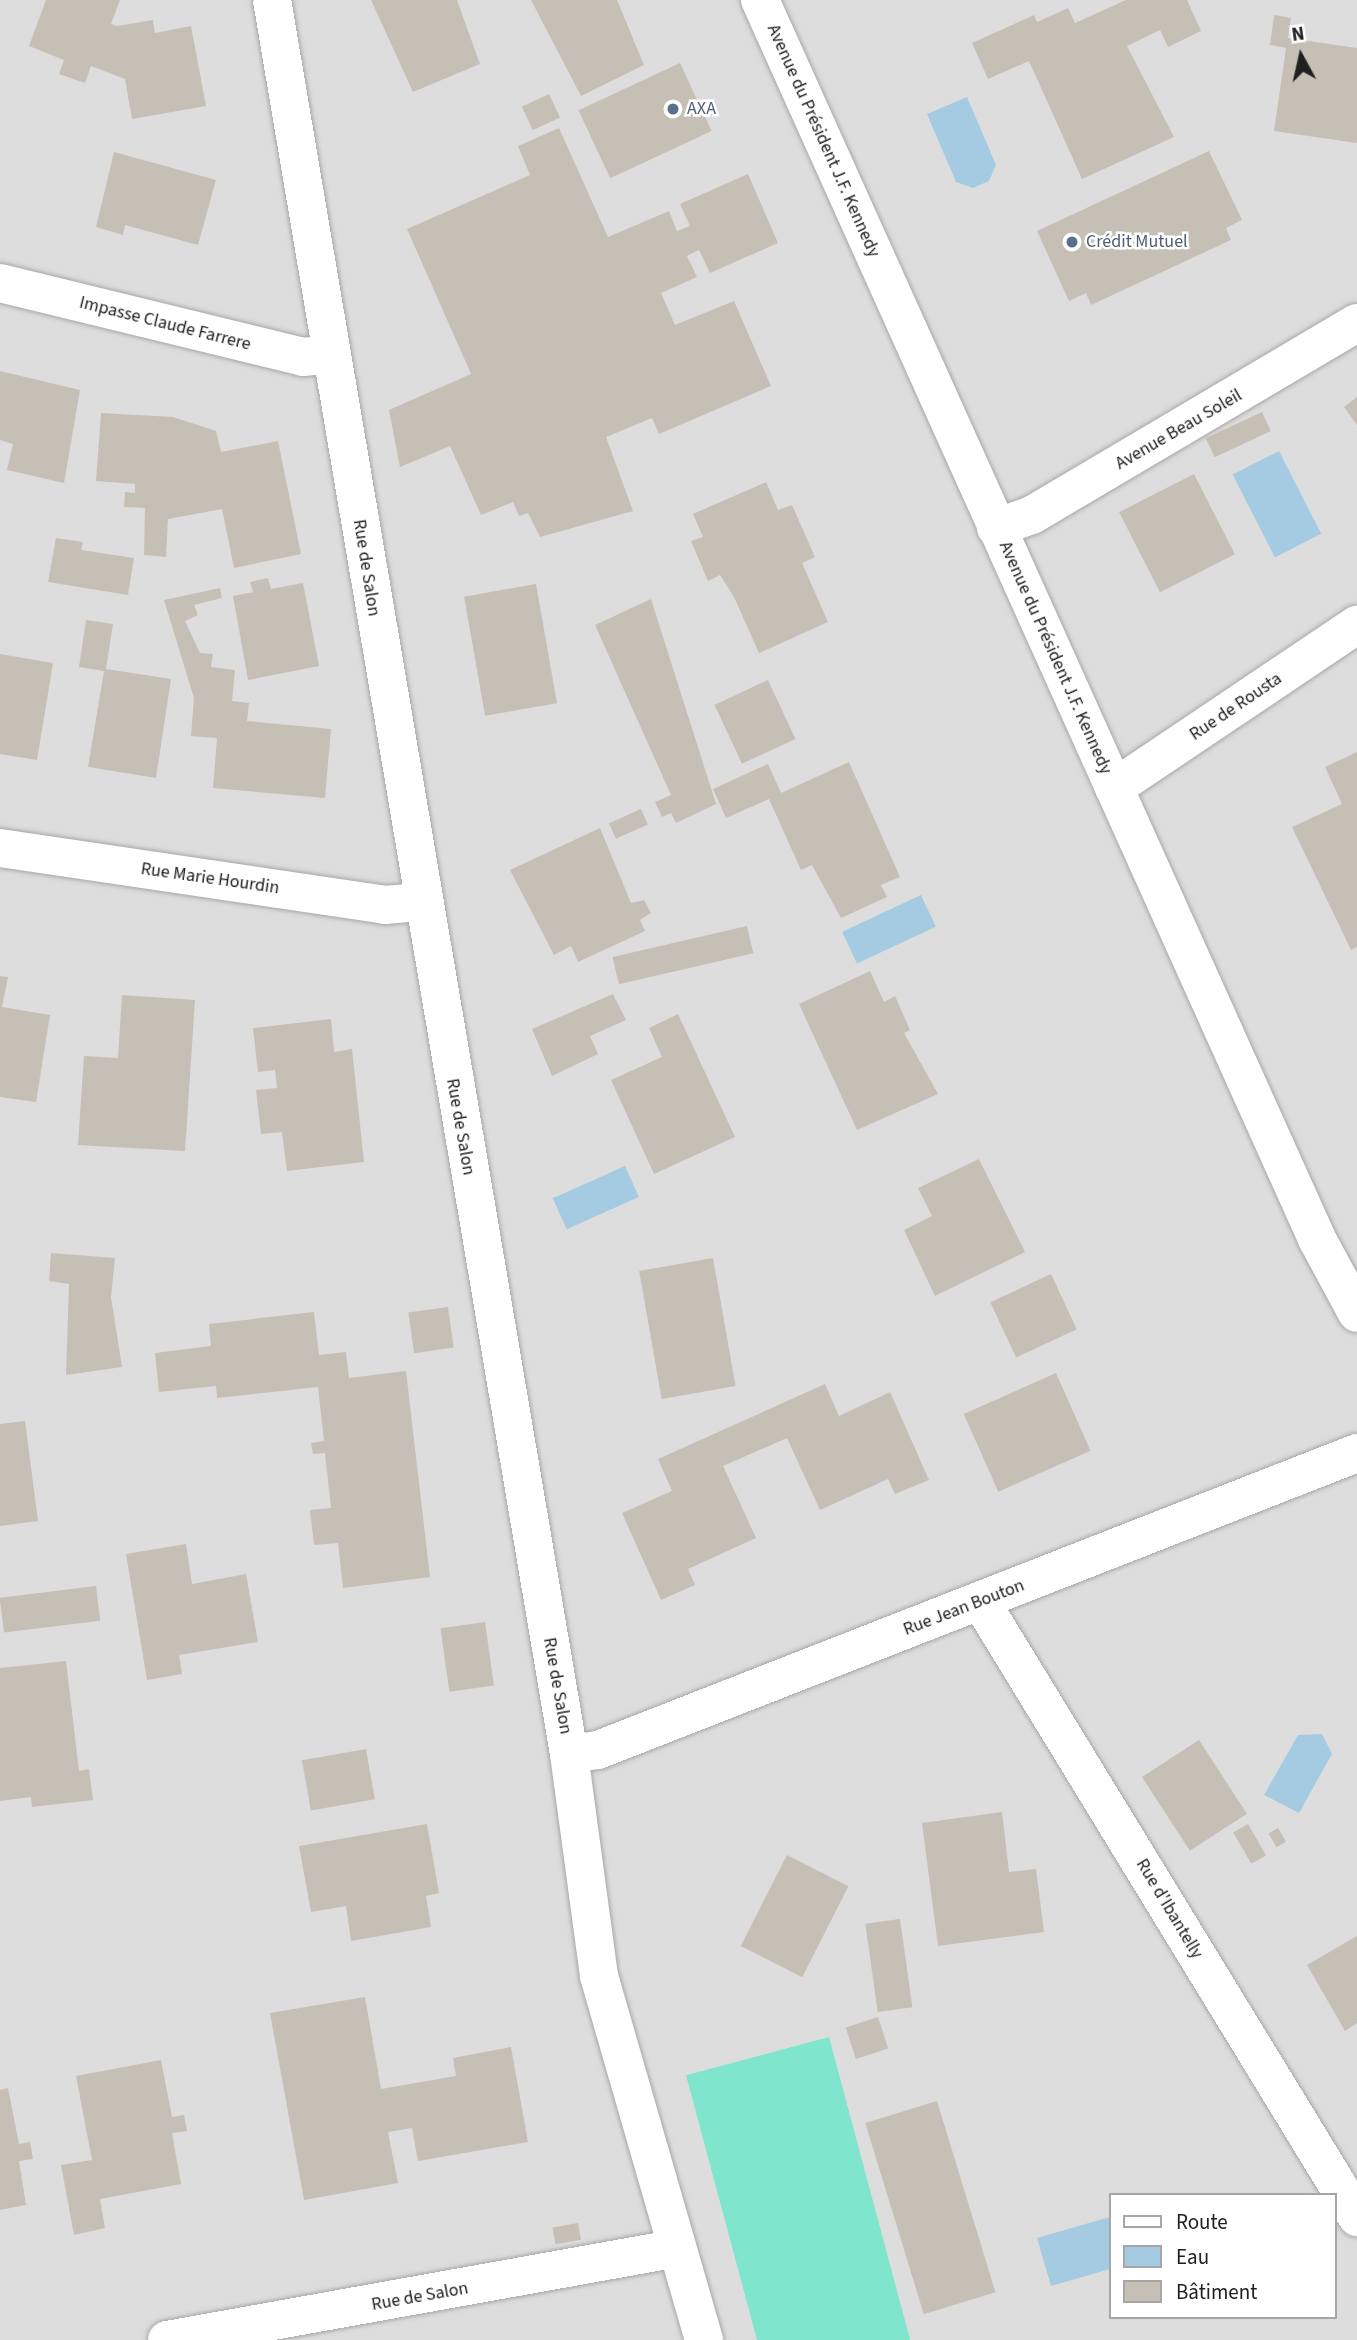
<!DOCTYPE html>
<meta charset="utf-8">
<style>
body{margin:0}
#map{position:relative;width:1357px;height:2340px;overflow:hidden;background:#f1efe6;font-family:"Source Sans 3",sans-serif}
div>[style]{position:absolute}
[style*='--x']{left:calc(var(--x)*1px);top:calc(var(--y)*1px);width:calc(var(--w)*1px);rotate:calc(var(--a)*1deg)}
.residential>*{inset:0;background:#dedddd}
.pitch>*{inset:0;background:#7fe5cc;transform-origin:0 0}
.water>*{inset:0;background:#a4cbe2;transform-origin:0 0}
.building>*{inset:0;background:#c6bfb5;transform-origin:0 0}
.roads{filter:drop-shadow(0 0 2px #a7a7a7) drop-shadow(0 0 2px #a7a7a7)}
.minor>*{height:38px;margin:-19px;padding:0 19px;transform-origin:19px;border-radius:19px;background:#fff}
.tertiary>*{height:38px;margin:-19px;padding:0 19px;transform-origin:19px;border-radius:19px;background:#fff}
.dots>*{width:19px;height:19px;translate:-50% -50%;box-sizing:border-box;border:4px solid #fff;border-radius:50%}
span{translate:-50% -50%;white-space:nowrap;text-align:center;line-height:1.15;-webkit-text-stroke:5px #fff;paint-order:stroke}
.service-label{font-size:18px;color:#4e5e75}
.left{translate:0 -50%;text-align:left}
.street-label{font-size:18px;color:#202020}
.legend{position:absolute;left:1109px;top:2193px;width:228px;height:126px;box-sizing:border-box;background:#fff;border:2px solid #a6a6a6;margin:0;padding:9px 12px;list-style:none;font-size:21px;color:#202020}
.legend li{display:flex;align-items:center;gap:14px;height:35px}
.legend b{width:35px;border:2px solid #a6a6a6}
.north{position:absolute;left:1266px;top:21px;width:70px;height:70px;-webkit-text-stroke:5px #fff;paint-order:stroke;rotate:352deg;font-size:19px;font-weight:700;line-height:28px;text-align:center;color:#202020}
.north::after{content:'';display:block;margin:auto;width:24px;height:32px;background:#202020;clip-path:polygon(50% 0,100% 100%,50% 72%,0 100%)}
</style>
<div id="map">
<div class="residential">
<div style="clip-path:polygon(evenodd,0 0,1357px 0,1357px 2340px,0 2340px,0 0,1110px 2195px,1334px 2195px,1334px 2317px,1110px 2317px,1110px 2195px)"></div>
</div>
<div class="pitch">
<div style="left:829px;top:2037px;width:314px;height:148px;rotate:75deg"></div>
</div>
<div class="water">
<div style="clip-path:polygon(967px 97px,996px 165px,989px 181px,973px 188px,956px 182px,927px 114px)"></div>
<div style="left:1279px;top:451px;width:93px;height:52px;rotate:63deg"></div>
<div style="left:921px;top:895px;width:35px;height:87px;rotate:65deg"></div>
<div style="left:625px;top:1166px;width:34px;height:79px;rotate:66deg"></div>
<div style="clip-path:polygon(1322px 1734px,1332px 1754px,1299px 1813px,1264px 1795px,1298px 1735px)"></div>
<div style="clip-path:polygon(1110px 2217px,1110px 2269px,1051px 2286px,1037px 2238px)"></div>
</div>
<div class="building">
<div style="clip-path:polygon(46px 0,120px 0,111px 24px,117px 26px,153px 20px,155px 33px,191px 26px,206px 106px,132px 119px,125px 79px,91px 66px,85px 83px,59px 74px,64px 60px,29px 46px)"></div>
<div style="clip-path:polygon(371px 0,457px 0,480px 64px,413px 92px)"></div>
<div style="clip-path:polygon(531px 0,617px 0,644px 65px,581px 96px)"></div>
<div style="clip-path:polygon(1126px 0,1187px 0,1201px 31px,1168px 47px,1160px 30px,1127px 46px,1174px 137px,1082px 179px,1029px 61px,988px 79px,972px 43px,1034px 15px,1037px 22px,1068px 8px,1075px 23px)"></div>
<div style="clip-path:polygon(1274px 15px,1291px 18px,1288px 38px,1357px 48px,1357px 143px,1274px 131px,1286px 48px,1270px 45px)"></div>
<div style="left:680px;top:63px;width:75px;height:112px;rotate:65deg"></div>
<div style="left:549px;top:94px;width:26px;height:30px;rotate:65deg"></div>
<div style="clip-path:polygon(559px 128px,608px 237px,669px 211px,677px 231px,690px 226px,680px 204px,748px 174px,778px 243px,710px 273px,699px 250px,687px 256px,697px 277px,661px 293px,675px 325px,734px 301px,771px 386px,659px 434px,652px 418px,606px 437px,633px 511px,540px 537px,528px 513px,519px 516px,513px 502px,481px 515px,450px 446px,400px 467px,389px 410px,471px 374px,407px 229px,530px 175px,518px 146px)"></div>
<div style="clip-path:polygon(1209px 151px,1242px 220px,1226px 228px,1231px 240px,1091px 305px,1086px 293px,1069px 301px,1037px 231px)"></div>
<div style="clip-path:polygon(114px 152px,216px 180px,198px 245px,125px 225px,123px 235px,96px 227px)"></div>
<div style="clip-path:polygon(0 371px,80px 390px,64px 483px,7px 470px,13px 444px,0 440px)"></div>
<div style="clip-path:polygon(1357px 397px,1357px 425px,1344px 407px)"></div>
<div style="left:1262px;top:412px;width:21px;height:62px;rotate:65deg"></div>
<div style="clip-path:polygon(101px 413px,173px 417px,216px 431px,221px 452px,278px 441px,301px 554px,234px 568px,222px 509px,168px 519px,166px 557px,144px 555px,145px 508px,124px 507px,125px 492px,135px 493px,135px 484px,96px 481px)"></div>
<div style="left:1194px;top:474px;width:90px;height:84px;rotate:63deg"></div>
<div style="clip-path:polygon(766px 482px,778px 510px,792px 505px,815px 557px,802px 563px,828px 622px,759px 653px,734px 597px,720px 575px,708px 581px,691px 541px,703px 537px,693px 514px)"></div>
<div style="clip-path:polygon(56px 538px,83px 542px,81px 550px,134px 558px,128px 595px,48px 582px)"></div>
<div style="clip-path:polygon(268px 578px,271px 589px,303px 583px,319px 666px,248px 680px,233px 596px,253px 592px,250px 582px)"></div>
<div style="left:536px;top:584px;width:121px;height:73px;rotate:80deg"></div>
<div style="clip-path:polygon(220px 588px,222px 598px,194px 605px,198px 615px,185px 621px,200px 653px,213px 654px,211px 667px,235px 670px,232px 701px,249px 703px,247px 721px,331px 729px,325px 798px,213px 788px,217px 738px,191px 736px,194px 698px,164px 600px)"></div>
<div style="clip-path:polygon(651px 599px,716px 804px,676px 823px,671px 813px,662px 817px,655px 802px,671px 795px,595px 625px)"></div>
<div style="clip-path:polygon(86px 620px,113px 624px,106px 669px,171px 679px,156px 778px,88px 767px,104px 671px,79px 667px)"></div>
<div style="clip-path:polygon(0 654px,53px 663px,37px 760px,0 754px)"></div>
<div style="left:768px;top:680px;width:65px;height:59px;rotate:65deg"></div>
<div style="clip-path:polygon(1357px 752px,1357px 947px,1351px 950px,1292px 827px,1342px 804px,1325px 767px)"></div>
<div style="clip-path:polygon(849px 762px,900px 877px,881px 885px,887px 897px,841px 918px,812px 865px,801px 870px,769px 799px,726px 818px,713px 789px,768px 764px,781px 793px)"></div>
<div style="left:641px;top:809px;width:17px;height:35px;rotate:66deg"></div>
<div style="clip-path:polygon(600px 828px,631px 903px,644px 900px,651px 913px,640px 920px,645px 931px,578px 962px,571px 946px,554px 955px,510px 870px)"></div>
<div style="left:747px;top:926px;width:28px;height:138px;rotate:77deg"></div>
<div style="clip-path:polygon(870px 971px,884px 1002px,895px 996px,910px 1030px,904px 1033px,938px 1094px,857px 1130px,799px 1004px)"></div>
<div style="clip-path:polygon(0 976px,8px 977px,2px 1007px,50px 1015px,36px 1102px,0 1097px)"></div>
<div style="clip-path:polygon(613px 994px,626px 1020px,590px 1036px,598px 1054px,552px 1076px,532px 1029px)"></div>
<div style="clip-path:polygon(122px 995px,195px 1000px,185px 1151px,78px 1145px,84px 1056px,118px 1058px)"></div>
<div style="clip-path:polygon(678px 1014px,735px 1137px,654px 1174px,611px 1080px,662px 1057px,649px 1028px)"></div>
<div style="clip-path:polygon(331px 1019px,334px 1052px,352px 1049px,364px 1162px,287px 1171px,282px 1132px,261px 1134px,256px 1090px,277px 1088px,275px 1070px,258px 1072px,253px 1028px)"></div>
<div style="clip-path:polygon(979px 1159px,1025px 1252px,935px 1296px,904px 1230px,932px 1216px,918px 1188px)"></div>
<div style="clip-path:polygon(51px 1253px,115px 1258px,111px 1297px,122px 1367px,66px 1375px,69px 1284px,49px 1281px)"></div>
<div style="left:713px;top:1258px;width:130px;height:75px;rotate:80deg"></div>
<div style="left:1051px;top:1274px;width:61px;height:67px;rotate:65deg"></div>
<div style="left:448px;top:1307px;width:41px;height:40px;rotate:82deg"></div>
<div style="clip-path:polygon(314px 1312px,319px 1355px,346px 1352px,349px 1378px,406px 1371px,430px 1577px,343px 1588px,338px 1543px,314px 1545px,310px 1510px,331px 1508px,325px 1453px,313px 1454px,311px 1443px,324px 1441px,318px 1387px,217px 1398px,216px 1386px,159px 1392px,155px 1353px,211px 1346px,209px 1324px)"></div>
<div style="left:1056px;top:1373px;width:85px;height:101px;rotate:66deg"></div>
<div style="clip-path:polygon(825px 1384px,839px 1416px,890px 1392px,929px 1480px,895px 1494px,888px 1479px,820px 1510px,787px 1438px,723px 1466px,756px 1538px,688px 1569px,695px 1585px,661px 1600px,622px 1513px,672px 1491px,658px 1459px)"></div>
<div style="clip-path:polygon(25px 1421px,38px 1521px,0 1526px,0 1424px)"></div>
<div style="clip-path:polygon(186px 1544px,192px 1584px,246px 1574px,258px 1642px,179px 1655px,182px 1674px,147px 1680px,126px 1554px)"></div>
<div style="left:96px;top:1586px;width:35px;height:97px;rotate:83deg"></div>
<div style="left:485px;top:1622px;width:64px;height:45px;rotate:82deg"></div>
<div style="clip-path:polygon(66px 1661px,79px 1771px,89px 1769px,93px 1800px,32px 1807px,31px 1797px,0 1801px,0 1668px)"></div>
<div style="left:1199px;top:1740px;width:88px;height:68px;rotate:57deg"></div>
<div style="left:366px;top:1749px;width:51px;height:65px;rotate:80deg"></div>
<div style="clip-path:polygon(1002px 1812px,1009px 1872px,1036px 1869px,1044px 1932px,938px 1946px,922px 1823px)"></div>
<div style="clip-path:polygon(427px 1824px,439px 1893px,426px 1896px,431px 1927px,351px 1941px,346px 1906px,311px 1912px,299px 1846px)"></div>
<div style="left:1248px;top:1824px;width:36px;height:17px;rotate:60deg"></div>
<div style="left:1278px;top:1828px;width:16px;height:11px;rotate:60deg"></div>
<div style="left:787px;top:1855px;width:69px;height:102px;rotate:27deg"></div>
<div style="left:900px;top:1919px;width:89px;height:35px;rotate:82deg"></div>
<div style="clip-path:polygon(1357px 1936px,1357px 2023px,1345px 2031px,1307px 1965px)"></div>
<div style="clip-path:polygon(365px 1997px,381px 2089px,456px 2076px,453px 2058px,511px 2047px,528px 2142px,418px 2161px,412px 2128px,388px 2132px,398px 2183px,304px 2200px,270px 2013px)"></div>
<div style="left:878px;top:2017px;width:33px;height:34px;rotate:72deg"></div>
<div style="clip-path:polygon(161px 2060px,172px 2117px,184px 2115px,187px 2131px,172px 2133px,181px 2184px,100px 2199px,105px 2228px,74px 2235px,61px 2165px,92px 2160px,76px 2076px)"></div>
<div style="clip-path:polygon(8px 2088px,19px 2144px,30px 2142px,33px 2159px,19px 2161px,26px 2205px,0 2210px,0 2090px)"></div>
<div style="left:937px;top:2101px;width:200px;height:75px;rotate:73deg"></div>
<div style="left:578px;top:2223px;width:17px;height:26px;rotate:80deg"></div>
</div>
<div class="roads">
<div class="minor">
<div style="--x:272;--y:0;--w:1779;--a:80.39"></div>
<div style="--x:569;--y:1754;--w:224;--a:82.3"></div>
<div style="--x:599;--y:1976;--w:379;--a:73.9"></div>
<div style="--x:0;--y:283;--w:312;--a:13.7"></div>
<div style="--x:303;--y:357;--w:28;--a:-6"></div>
<div style="--x:996;--y:528;--w:38;--a:-20"></div>
<div style="--x:1032;--y:515;--w:377;--a:-30.6"></div>
<div style="--x:1114;--y:788;--w:293;--a:-33.9"></div>
<div style="--x:0;--y:848;--w:389;--a:8.4"></div>
<div style="--x:385;--y:905;--w:36;--a:-5"></div>
<div style="--x:981;--y:1602;--w:721;--a:58.56"></div>
<div style="--x:569;--y:1754;--w:29;--a:-8"></div>
<div style="--x:598;--y:1750;--w:815;--a:-21.37"></div>
<div style="--x:167;--y:2340;--w:514;--a:-10.2"></div>
</div>
<div class="tertiary">
<div style="--x:760;--y:0;--w:1358;--a:65.79"></div>
<div style="--x:1317;--y:1239;--w:84;--a:61.6"></div>
</div>
</div>
<div class="dots">
<div style="left:673px;top:109px;background:#5c6f8a"></div>
<div style="left:1072px;top:242px;background:#5c6f8a"></div>
</div>
<div class="service-label">
<span class="left" style="left:687px;top:109px">AXA</span>
<span class="left" style="left:1086px;top:242px">Crédit Mutuel</span>
</div>
<div class="street-label">
<span style="left:823px;top:141px;rotate:66deg">Avenue du Président J.F. Kennedy</span>
<span style="left:165px;top:324px;rotate:14deg">Impasse Claude Farrere</span>
<span style="left:1179px;top:430px;rotate:-30deg">Avenue Beau Soleil</span>
<span style="left:366px;top:568px;rotate:81deg">Rue de Salon</span>
<span style="left:1055px;top:658px;rotate:66deg">Avenue du Président J.F. Kennedy</span>
<span style="left:1236px;top:707px;rotate:-34deg">Rue de Rousta</span>
<span style="left:210px;top:879px;rotate:8deg">Rue Marie Hourdin</span>
<span style="left:460px;top:1127px;rotate:80deg">Rue de Salon</span>
<span style="left:964px;top:1608px;rotate:-21deg">Rue Jean Bouton</span>
<span style="left:557px;top:1686px;rotate:80deg">Rue de Salon</span>
<span style="left:1169px;top:1909px;rotate:59deg">Rue d'Ibantelly</span>
<span style="left:420px;top:2297px;rotate:-10deg">Rue de Salon</span>
</div>
<ul class="legend">
<li><b style="height:9px;background:#fff"></b>Route</li>
<li><b style="height:19px;background:#a4cbe2"></b>Eau</li>
<li><b style="height:19px;background:#c6bfb5"></b>Bâtiment</li>
</ul>
<div class="north">N</div>
</div>
